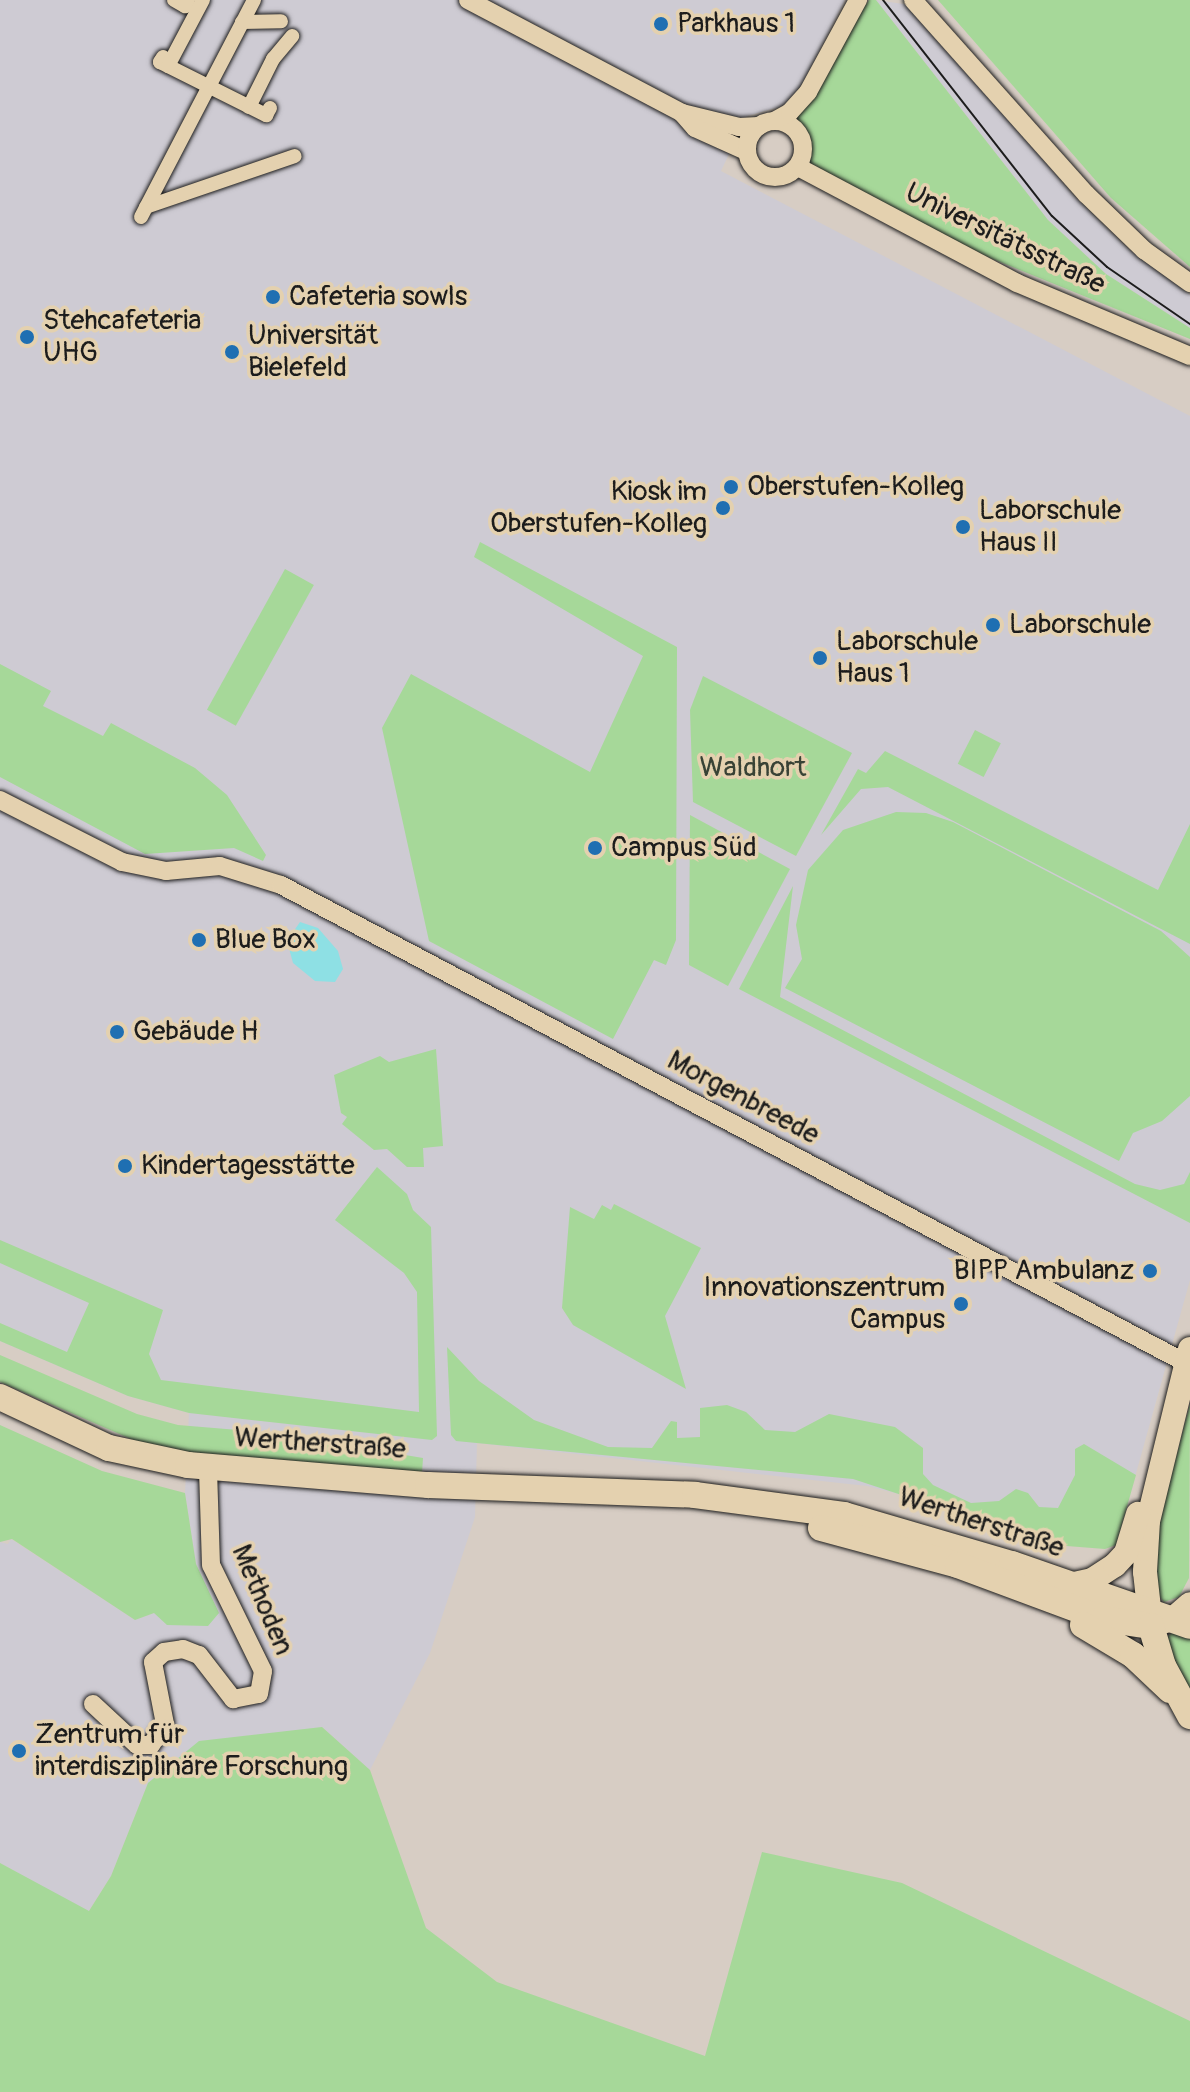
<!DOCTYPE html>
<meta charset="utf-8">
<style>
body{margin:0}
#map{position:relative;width:1190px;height:2092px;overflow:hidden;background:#d7cdc4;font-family:Pangolin,sans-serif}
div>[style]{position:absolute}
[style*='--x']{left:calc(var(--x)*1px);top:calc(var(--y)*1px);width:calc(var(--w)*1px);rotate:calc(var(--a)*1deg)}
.built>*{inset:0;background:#cecbd3}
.green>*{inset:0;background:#a6d899;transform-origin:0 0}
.water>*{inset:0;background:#8ee0e4}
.roads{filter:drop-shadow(0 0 2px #1c1c1c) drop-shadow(0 0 2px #1c1c1c)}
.pedestrian>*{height:14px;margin:-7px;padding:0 7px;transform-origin:7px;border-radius:7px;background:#e4d1af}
.minor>*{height:18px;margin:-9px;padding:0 9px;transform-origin:9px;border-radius:9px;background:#e4d1af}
.minor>.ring{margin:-9px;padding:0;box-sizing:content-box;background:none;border:18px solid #e4d1af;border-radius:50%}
.tertiary>*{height:24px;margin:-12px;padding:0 12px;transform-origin:12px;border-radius:12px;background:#e4d1af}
.secondary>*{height:26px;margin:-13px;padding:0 13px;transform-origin:13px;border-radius:13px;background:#e4d1af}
.tram>*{height:2px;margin:-1px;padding:0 1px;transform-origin:1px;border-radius:1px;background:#1c1c1c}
.dots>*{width:22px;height:22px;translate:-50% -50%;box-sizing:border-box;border:4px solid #e4d1af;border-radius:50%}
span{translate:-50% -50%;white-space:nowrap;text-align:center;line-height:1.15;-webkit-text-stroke:7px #e4d1af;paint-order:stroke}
.poi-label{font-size:28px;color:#1c1c1c}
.left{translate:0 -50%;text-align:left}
.right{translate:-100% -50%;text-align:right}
.street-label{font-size:28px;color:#1c1c1c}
.park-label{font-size:28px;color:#384235}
</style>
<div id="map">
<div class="built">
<div style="clip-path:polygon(0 0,845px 0,796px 96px,783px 106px,747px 116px,721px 171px,1190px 416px,1190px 1280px,1116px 1545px,1054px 1545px,986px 1516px,867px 1486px,477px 1443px,475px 1517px,430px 1653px,370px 1770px,322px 1727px,148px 1783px,111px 1876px,88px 1912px,0 1863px,0 1542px,8px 1544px,11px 1539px,135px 1620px,154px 1613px,219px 1613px,196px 1564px,185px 1493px,189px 1413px,128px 1396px,0 1341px)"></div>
<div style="clip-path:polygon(876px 0,910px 5px,1074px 196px,1127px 248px,1190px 295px,1190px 328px,1106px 274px,1048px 220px)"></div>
</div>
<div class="green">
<div style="clip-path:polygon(869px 0,876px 0,1048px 220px,1106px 274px,1190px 328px,1190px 339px,990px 258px,808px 168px,811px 139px,794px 116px)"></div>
<div style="clip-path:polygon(938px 0,1190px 0,1190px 267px,1111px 198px)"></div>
<div style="clip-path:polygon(480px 542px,677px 647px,676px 940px,666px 965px,654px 960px,613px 1039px,429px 941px,382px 728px,411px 674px,590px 772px,643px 656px,474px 557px)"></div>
<div style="left:285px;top:569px;width:33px;height:161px;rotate:29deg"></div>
<div style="clip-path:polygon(0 664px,51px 691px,43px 706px,103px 736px,111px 723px,195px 768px,227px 795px,266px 855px,263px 861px,234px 848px,145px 854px,0 777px)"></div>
<div style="clip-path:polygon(703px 676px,852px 753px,796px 856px,693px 802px,690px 710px)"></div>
<div style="left:975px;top:730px;width:29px;height:38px;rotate:27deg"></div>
<div style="clip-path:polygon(885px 751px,1158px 890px,1190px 824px,1190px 944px,888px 787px,861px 789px,821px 835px,858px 769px,866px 773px)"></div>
<div style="clip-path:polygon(896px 812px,926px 813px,953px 822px,1161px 931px,1190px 957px,1190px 1096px,1162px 1121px,1133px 1133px,1119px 1161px,785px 988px,802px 959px,796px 925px,808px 870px,843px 830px)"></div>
<div style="clip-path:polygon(690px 815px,790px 869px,728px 986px,689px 965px)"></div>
<div style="clip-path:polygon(793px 886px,780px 997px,1135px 1184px,1160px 1190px,1184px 1184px,1190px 1172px,1190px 1223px,739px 989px)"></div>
<div style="clip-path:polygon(436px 1049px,443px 1146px,423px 1148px,424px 1167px,407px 1167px,387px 1149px,374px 1150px,342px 1124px,347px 1117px,341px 1113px,334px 1075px,380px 1056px,389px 1062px)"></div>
<div style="clip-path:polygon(377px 1167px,407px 1194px,413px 1210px,431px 1227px,437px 1436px,432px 1440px,189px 1413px,128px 1396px,0 1341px,0 1323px,67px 1352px,89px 1303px,0 1263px,0 1240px,163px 1310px,149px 1354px,161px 1380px,419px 1412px,417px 1292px,404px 1273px,335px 1220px)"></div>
<div style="clip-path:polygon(614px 1204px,701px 1248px,665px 1316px,686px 1389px,573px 1325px,562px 1308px,570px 1207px,594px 1219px,602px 1205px,611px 1210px)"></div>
<div style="clip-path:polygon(447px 1347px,479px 1381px,534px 1420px,608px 1447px,652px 1448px,671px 1421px,677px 1422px,677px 1438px,700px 1437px,700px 1408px,727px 1405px,746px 1412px,765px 1430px,795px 1432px,829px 1414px,895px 1427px,923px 1448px,923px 1474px,933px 1485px,971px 1503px,999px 1501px,1016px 1489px,1028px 1493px,1039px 1507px,1058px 1508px,1075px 1475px,1075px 1449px,1084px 1444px,1136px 1475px,1116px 1545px,1105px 1549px,1054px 1545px,986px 1516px,941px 1508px,853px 1479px,456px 1441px,451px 1435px)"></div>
<div style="clip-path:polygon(0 1355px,137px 1414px,178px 1425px,273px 1433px,423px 1458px,422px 1473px,187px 1453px,140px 1443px,0 1382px)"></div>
<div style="clip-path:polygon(1190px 1404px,1189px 1578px,1179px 1597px,1164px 1602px,1155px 1591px,1158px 1526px)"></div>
<div style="clip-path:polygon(0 1425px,102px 1471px,185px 1493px,196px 1564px,219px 1613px,208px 1626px,167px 1625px,154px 1613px,135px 1620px,12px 1539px,0 1542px)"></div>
<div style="clip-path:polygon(1173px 1632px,1190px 1635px,1190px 1697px,1173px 1666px,1167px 1637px)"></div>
<div style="clip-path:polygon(322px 1727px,370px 1770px,426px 1928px,497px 1982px,705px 2056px,762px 1852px,902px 1883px,1190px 2021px,1190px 2092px,0 2092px,0 1863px,89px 1911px,111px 1876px,148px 1783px,199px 1741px)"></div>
</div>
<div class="water">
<div style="clip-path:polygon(300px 922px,318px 928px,338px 951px,343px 969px,335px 982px,315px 981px,293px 963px,287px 941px)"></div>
</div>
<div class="roads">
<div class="pedestrian">
<div style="--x:174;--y:0;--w:13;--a:29"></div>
<div style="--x:185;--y:6;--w:7;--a:-63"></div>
<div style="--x:242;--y:22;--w:39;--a:-1"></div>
<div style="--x:163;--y:57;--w:6;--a:121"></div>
<div style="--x:160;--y:62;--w:119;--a:26.6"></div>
<div style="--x:266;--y:115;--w:8;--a:-60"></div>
<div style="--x:168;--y:66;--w:75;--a:-62.1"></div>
<div style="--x:249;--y:107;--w:54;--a:-63.4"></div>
<div style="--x:273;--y:59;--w:30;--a:-50"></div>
<div style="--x:146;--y:207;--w:157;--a:-18.9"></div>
<div style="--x:141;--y:217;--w:245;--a:-62.5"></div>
</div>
<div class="minor">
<div style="--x:468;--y:0;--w:242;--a:27.8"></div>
<div style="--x:682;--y:113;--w:59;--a:13.8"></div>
<div style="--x:739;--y:127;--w:20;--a:-3"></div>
<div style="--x:913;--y:0;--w:260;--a:48.3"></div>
<div style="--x:1086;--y:194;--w:81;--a:44"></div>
<div style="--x:1144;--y:250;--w:57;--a:35.7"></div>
<div style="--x:682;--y:113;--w:20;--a:49"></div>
<div style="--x:695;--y:128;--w:56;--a:24.3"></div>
<div class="ring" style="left:747px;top:121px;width:38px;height:38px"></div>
<div style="--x:774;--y:121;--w:18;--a:-29"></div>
<div style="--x:790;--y:112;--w:27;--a:-48"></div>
<div style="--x:808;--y:92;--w:105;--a:-61.5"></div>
<div style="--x:798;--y:167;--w:248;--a:27.9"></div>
<div style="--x:1017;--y:283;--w:188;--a:22.9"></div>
<div style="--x:0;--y:800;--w:137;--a:26.9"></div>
<div style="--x:122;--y:862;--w:45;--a:11.6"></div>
<div style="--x:166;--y:871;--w:54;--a:-5.3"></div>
<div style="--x:220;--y:866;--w:64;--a:17.3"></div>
<div style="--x:281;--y:885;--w:1023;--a:27.84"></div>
<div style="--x:93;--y:1704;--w:60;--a:43"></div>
<div style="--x:137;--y:1745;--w:14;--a:0"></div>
<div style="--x:151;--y:1745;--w:25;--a:-56"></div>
<div style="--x:165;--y:1724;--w:63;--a:-101"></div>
<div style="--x:153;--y:1662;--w:15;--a:-42"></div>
<div style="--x:164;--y:1652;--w:19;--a:-9"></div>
<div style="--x:183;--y:1649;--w:17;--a:21"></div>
<div style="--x:199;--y:1655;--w:56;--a:52.3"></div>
<div style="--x:233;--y:1699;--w:26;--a:-11"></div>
<div style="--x:259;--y:1694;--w:23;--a:-80"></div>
<div style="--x:263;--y:1671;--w:118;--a:-116.1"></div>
<div style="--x:211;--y:1565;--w:97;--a:-91.8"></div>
</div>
<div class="tertiary">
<div style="--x:1190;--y:1349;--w:177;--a:103.7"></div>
<div style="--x:1148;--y:1521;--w:51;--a:93.4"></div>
<div style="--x:1145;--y:1572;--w:54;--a:83.7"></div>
<div style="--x:1151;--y:1626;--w:24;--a:-19"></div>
<div style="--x:1174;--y:1618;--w:21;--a:-41"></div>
<div style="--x:1070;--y:1585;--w:23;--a:-13"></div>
<div style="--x:1092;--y:1580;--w:27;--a:-33"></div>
<div style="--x:1115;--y:1565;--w:16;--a:-47"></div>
<div style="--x:1126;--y:1553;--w:41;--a:-72.9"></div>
</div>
<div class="secondary">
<div style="--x:0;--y:1397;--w:120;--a:25.1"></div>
<div style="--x:109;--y:1448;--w:81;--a:12.1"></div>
<div style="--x:188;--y:1465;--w:241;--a:4.8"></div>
<div style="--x:428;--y:1485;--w:267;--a:2.1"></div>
<div style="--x:695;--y:1495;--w:150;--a:7.6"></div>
<div style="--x:844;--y:1515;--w:175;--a:16.3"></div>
<div style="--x:1012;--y:1564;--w:188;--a:19.2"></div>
<div style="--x:821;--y:1528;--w:142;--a:15.1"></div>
<div style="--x:958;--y:1565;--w:155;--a:20.4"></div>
<div style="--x:1103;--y:1619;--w:49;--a:8.3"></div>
<div style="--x:1151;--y:1626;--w:42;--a:73.3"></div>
<div style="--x:1163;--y:1666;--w:57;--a:61.6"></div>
<div style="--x:1083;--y:1625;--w:58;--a:31"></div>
<div style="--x:1133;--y:1655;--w:51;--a:43.4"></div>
</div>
</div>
<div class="tram">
<div style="--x:883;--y:0;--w:274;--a:52"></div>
<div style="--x:1052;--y:216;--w:75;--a:42.8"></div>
<div style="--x:1107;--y:267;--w:101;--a:34.5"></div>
</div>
<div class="dots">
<div style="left:661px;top:24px;background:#1f6fb2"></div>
<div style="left:273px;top:297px;background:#1f6fb2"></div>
<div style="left:27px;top:337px;background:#1f6fb2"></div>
<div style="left:232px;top:352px;background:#1f6fb2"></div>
<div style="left:731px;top:487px;background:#1f6fb2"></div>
<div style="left:723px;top:508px;background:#1f6fb2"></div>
<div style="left:963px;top:527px;background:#1f6fb2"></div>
<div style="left:993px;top:625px;background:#1f6fb2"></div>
<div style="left:820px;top:658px;background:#1f6fb2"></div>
<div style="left:595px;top:848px;background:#1f6fb2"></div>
<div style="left:199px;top:940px;background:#1f6fb2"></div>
<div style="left:117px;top:1032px;background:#1f6fb2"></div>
<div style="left:125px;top:1166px;background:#1f6fb2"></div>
<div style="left:1150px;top:1271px;background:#1f6fb2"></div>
<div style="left:961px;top:1304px;background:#1f6fb2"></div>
<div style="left:19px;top:1751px;background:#1f6fb2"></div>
</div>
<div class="poi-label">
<span class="left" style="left:677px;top:24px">Parkhaus 1</span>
<span class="left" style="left:289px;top:297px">Cafeteria sowls</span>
<span class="left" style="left:43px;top:337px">Stehcafeteria<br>UHG</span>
<span class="left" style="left:248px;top:352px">Universität<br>Bielefeld</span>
<span class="left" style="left:747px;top:487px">Oberstufen-Kolleg</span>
<span class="right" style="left:707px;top:508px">Kiosk im<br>Oberstufen-Kolleg</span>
<span class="left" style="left:979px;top:527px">Laborschule<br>Haus II</span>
<span class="left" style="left:1009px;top:625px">Laborschule</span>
<span class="left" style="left:836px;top:658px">Laborschule<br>Haus 1</span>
<span class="left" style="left:611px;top:848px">Campus Süd</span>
<span class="left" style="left:215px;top:940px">Blue Box</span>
<span class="left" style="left:133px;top:1032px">Gebäude H</span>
<span class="left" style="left:141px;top:1166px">Kindertagesstätte</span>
<span class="right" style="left:1134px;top:1271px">BIPP Ambulanz</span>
<span class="right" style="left:945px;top:1304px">Innovationszentrum<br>Campus</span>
<span class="left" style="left:35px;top:1751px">Zentrum für<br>interdisziplinäre Forschung</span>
</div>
<div class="street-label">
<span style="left:1005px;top:239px;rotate:26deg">Universitätsstraße</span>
<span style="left:743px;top:1098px;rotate:28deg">Morgenbreede</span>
<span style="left:320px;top:1444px;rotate:4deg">Wertherstraße</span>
<span style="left:981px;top:1523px;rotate:18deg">Wertherstraße</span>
<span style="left:262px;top:1600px;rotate:67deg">Methoden</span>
</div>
<div class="park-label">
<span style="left:753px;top:768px">Waldhort</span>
</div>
</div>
